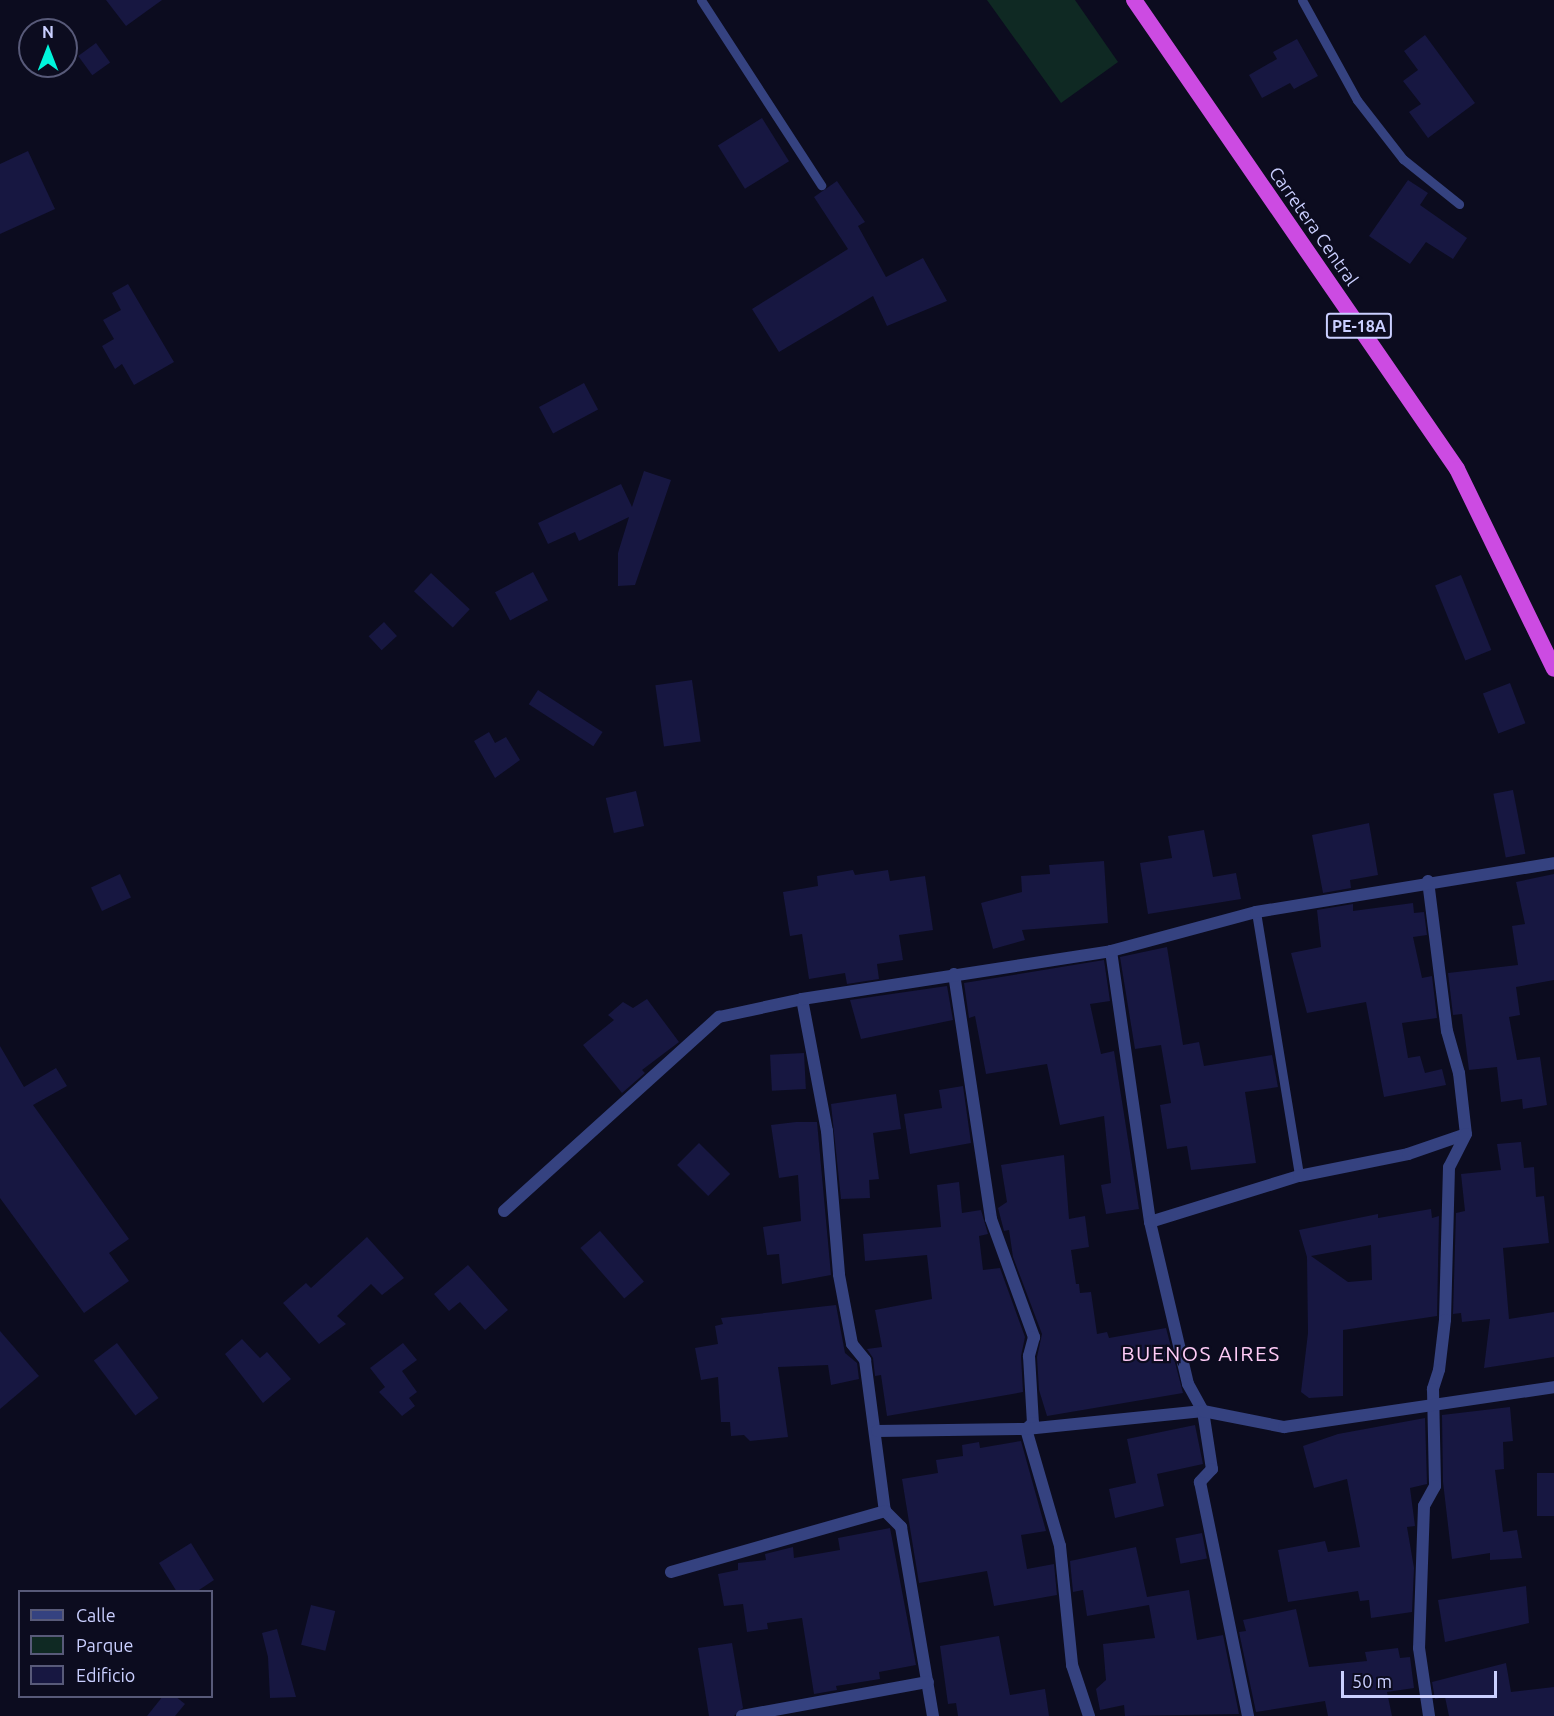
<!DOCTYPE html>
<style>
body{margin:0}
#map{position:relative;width:1554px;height:1716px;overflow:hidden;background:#0c0c1f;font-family:Ubuntu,sans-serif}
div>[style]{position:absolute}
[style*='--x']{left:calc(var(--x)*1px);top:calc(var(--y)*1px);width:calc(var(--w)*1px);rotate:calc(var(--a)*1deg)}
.green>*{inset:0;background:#0f2923}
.building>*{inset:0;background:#171741;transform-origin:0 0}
.service>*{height:9px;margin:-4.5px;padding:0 4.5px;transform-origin:4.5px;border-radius:4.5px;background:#354280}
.minor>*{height:12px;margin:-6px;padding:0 6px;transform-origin:6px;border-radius:6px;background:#354280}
.trunk>*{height:16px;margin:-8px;padding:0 8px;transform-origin:8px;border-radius:8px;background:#cc4be2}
span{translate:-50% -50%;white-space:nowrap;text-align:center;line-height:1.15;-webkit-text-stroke:4.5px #0c0c1f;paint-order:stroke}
.shield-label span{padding:2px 4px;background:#0c0c1f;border:2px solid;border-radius:4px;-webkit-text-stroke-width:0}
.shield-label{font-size:16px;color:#cacfff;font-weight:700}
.street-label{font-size:18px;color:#cacfff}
.quarter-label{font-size:21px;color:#ffccf7;letter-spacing:1.5px}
.legend{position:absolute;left:18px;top:1590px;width:195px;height:108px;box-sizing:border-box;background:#0c0c1f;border:2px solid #585a79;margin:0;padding:8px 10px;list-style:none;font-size:18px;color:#cacfff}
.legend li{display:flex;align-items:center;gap:12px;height:30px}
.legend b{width:30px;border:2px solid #585a79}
.north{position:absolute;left:18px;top:18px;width:60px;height:60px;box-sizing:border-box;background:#0c0c1f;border:2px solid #585a79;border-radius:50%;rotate:0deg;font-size:16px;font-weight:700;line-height:24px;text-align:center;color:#cacfff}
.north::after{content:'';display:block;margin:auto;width:21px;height:27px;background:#00f5db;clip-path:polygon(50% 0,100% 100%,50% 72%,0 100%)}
.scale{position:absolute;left:1341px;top:1671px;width:156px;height:27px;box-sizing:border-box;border:3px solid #cacfff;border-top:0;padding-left:8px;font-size:18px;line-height:21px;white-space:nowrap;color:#cacfff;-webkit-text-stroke:4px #0c0c1f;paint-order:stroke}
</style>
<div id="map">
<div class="green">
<div style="clip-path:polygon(987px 0,1075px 0,1118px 62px,1061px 103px)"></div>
</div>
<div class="building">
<div style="clip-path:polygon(106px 0,162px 0,126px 26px)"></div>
<div style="clip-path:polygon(1425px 35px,1475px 103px,1428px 138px,1409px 112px,1421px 104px,1403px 81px,1418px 70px,1404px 51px)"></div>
<div style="clip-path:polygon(1297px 39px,1318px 76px,1294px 89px,1290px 83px,1262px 98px,1249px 75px,1277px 59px,1273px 52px)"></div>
<div style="left:96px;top:43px;width:24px;height:22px;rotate:54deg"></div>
<div style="left:762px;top:118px;width:51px;height:52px;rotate:58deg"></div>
<div style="clip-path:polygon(28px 151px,55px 209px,0 234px,0 164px)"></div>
<div style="clip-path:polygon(1408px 180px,1428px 193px,1420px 205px,1467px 238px,1453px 259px,1426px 242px,1410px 264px,1369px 236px)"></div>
<div style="clip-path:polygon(837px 181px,865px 222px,858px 226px,886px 277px,923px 258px,947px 301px,887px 326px,873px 296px,779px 352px,752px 309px,848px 249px,814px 197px)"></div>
<div style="clip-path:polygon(128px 284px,174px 362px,134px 385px,122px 364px,115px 369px,102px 346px,114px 339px,103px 320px,121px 310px,112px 293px)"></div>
<div style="left:584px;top:383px;width:30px;height:51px;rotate:62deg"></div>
<div style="clip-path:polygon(644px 471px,671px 480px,635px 585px,618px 586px,618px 553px,629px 517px,579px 541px,575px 532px,548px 544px,538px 523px,621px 484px,632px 507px)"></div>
<div style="left:533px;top:572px;width:32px;height:43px;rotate:62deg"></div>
<div style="left:431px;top:573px;width:53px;height:25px;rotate:43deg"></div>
<div style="left:1461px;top:575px;width:81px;height:28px;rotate:68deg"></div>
<div style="left:384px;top:622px;width:19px;height:21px;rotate:47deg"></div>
<div style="left:692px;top:680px;width:62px;height:37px;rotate:82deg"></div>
<div style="left:1510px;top:683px;width:43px;height:29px;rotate:69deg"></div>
<div style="left:538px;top:690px;width:77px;height:17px;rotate:33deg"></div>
<div style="clip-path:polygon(489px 732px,495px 743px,506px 737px,520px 760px,495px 778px,474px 741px)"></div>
<div style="left:1513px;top:790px;width:65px;height:20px;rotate:79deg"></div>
<div style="left:636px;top:791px;width:36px;height:31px;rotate:77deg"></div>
<div style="clip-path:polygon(1369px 823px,1378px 875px,1350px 880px,1351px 888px,1323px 893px,1312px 835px)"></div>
<div style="clip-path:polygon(1204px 830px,1213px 877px,1236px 873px,1241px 899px,1148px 914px,1140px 863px,1172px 858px,1168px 836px)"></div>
<div style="clip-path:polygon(1104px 861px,1108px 923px,1022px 930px,1025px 940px,993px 949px,981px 903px,1022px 892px,1021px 876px,1050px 874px,1049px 865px)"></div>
<div style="clip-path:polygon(853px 870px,855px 875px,888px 870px,890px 881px,925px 876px,933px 930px,899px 935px,903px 960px,877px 964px,879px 979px,847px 984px,845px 973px,809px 979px,802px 934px,790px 936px,783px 892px,818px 886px,817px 876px)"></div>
<div style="left:120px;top:874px;width:26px;height:32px;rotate:65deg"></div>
<div style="clip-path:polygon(1554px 874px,1554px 980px,1516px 987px,1520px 1015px,1509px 1017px,1517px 1060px,1540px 1057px,1547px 1105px,1523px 1109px,1522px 1099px,1501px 1102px,1497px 1067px,1469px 1070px,1462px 1014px,1453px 1015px,1448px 973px,1518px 965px,1512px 926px,1525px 924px,1516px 882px)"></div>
<div style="clip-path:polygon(1413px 903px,1414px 913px,1424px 912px,1427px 935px,1413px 937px,1422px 978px,1432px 976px,1437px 1018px,1402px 1023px,1408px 1058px,1420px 1056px,1425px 1073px,1442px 1069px,1446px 1085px,1384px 1097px,1366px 1002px,1307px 1013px,1291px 953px,1321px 947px,1317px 910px,1353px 904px,1353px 911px)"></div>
<div style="clip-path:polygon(1167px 947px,1183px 1045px,1199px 1042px,1204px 1066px,1272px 1055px,1278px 1087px,1245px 1092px,1256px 1163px,1191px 1170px,1187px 1146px,1167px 1149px,1160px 1105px,1171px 1103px,1161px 1045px,1135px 1049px,1120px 957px)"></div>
<div style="clip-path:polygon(1104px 960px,1110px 1001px,1090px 1004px,1101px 1054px,1114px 1051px,1139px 1209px,1106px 1214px,1101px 1185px,1111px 1183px,1104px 1116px,1060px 1125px,1047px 1064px,986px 1074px,975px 1016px,969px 1018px,964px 983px)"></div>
<div style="clip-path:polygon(947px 986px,953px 1020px,861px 1039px,850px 1000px)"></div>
<div style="clip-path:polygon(647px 999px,679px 1042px,642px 1070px,645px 1073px,622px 1093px,583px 1045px,614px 1020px,608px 1015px,623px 1002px,633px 1008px)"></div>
<div style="clip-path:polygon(0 1046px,24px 1087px,56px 1068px,67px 1086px,33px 1105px,129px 1239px,109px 1253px,129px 1281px,84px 1313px,0 1198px)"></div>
<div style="left:804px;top:1053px;width:36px;height:34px;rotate:87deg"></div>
<div style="clip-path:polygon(963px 1086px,971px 1143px,910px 1154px,904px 1114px,942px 1108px,939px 1090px)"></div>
<div style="clip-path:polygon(896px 1094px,901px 1129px,873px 1133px,879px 1179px,869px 1180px,870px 1198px,841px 1199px,831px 1104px)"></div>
<div style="clip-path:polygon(796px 1122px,817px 1122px,831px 1275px,782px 1284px,779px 1254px,767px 1255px,763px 1227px,801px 1221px,798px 1175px,779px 1178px,771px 1125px)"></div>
<div style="clip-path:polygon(1521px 1142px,1524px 1168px,1534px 1167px,1536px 1197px,1544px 1196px,1549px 1243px,1503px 1248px,1509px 1319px,1554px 1312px,1554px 1357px,1484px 1368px,1490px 1319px,1462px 1322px,1461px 1313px,1453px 1314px,1456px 1213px,1465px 1211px,1461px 1174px,1501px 1170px,1497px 1144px)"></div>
<div style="left:699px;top:1143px;width:44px;height:31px;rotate:45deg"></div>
<div style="clip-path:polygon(1064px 1155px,1069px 1219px,1085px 1216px,1089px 1247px,1071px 1250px,1076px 1284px,1079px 1284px,1080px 1293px,1091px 1292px,1097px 1334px,1107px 1332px,1109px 1338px,1166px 1328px,1183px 1393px,1047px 1416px,1039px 1390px,1037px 1357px,1042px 1334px,1013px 1257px,1009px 1230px,1004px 1231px,998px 1208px,1007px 1202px,1001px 1165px)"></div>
<div style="clip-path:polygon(959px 1182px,962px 1213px,981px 1210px,988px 1234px,979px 1236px,983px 1270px,1000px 1268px,1025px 1337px,1021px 1356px,1023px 1392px,887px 1416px,881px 1375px,875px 1376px,873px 1358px,867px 1349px,882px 1347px,875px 1310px,932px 1299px,927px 1255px,865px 1261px,863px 1234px,941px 1227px,937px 1185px)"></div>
<div style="clip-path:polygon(evenodd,1431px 1209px,1432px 1218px,1439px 1216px,1437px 1316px,1343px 1330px,1343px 1396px,1309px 1398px,1301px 1392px,1308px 1333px,1307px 1257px,1299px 1230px,1378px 1214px,1378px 1218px,1431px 1209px,1371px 1245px,1372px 1280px,1348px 1282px,1311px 1256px,1371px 1245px)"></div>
<div style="left:600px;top:1231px;width:67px;height:26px;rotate:49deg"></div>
<div style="clip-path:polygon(367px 1237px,404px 1278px,382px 1295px,371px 1284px,337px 1316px,346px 1324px,319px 1344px,283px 1303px,306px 1283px,311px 1288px)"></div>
<div style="clip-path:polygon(468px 1265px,508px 1310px,485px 1330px,460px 1302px,449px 1311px,434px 1294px)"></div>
<div style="clip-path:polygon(836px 1305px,845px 1353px,857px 1363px,859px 1379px,831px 1385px,828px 1365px,778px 1367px,788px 1437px,750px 1441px,744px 1435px,731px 1436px,730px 1422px,721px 1422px,718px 1377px,701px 1380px,695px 1348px,718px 1344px,715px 1326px,723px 1324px,721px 1318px)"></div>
<div style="clip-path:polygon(0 1331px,39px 1376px,0 1409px)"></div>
<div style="clip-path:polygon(242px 1339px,260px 1358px,267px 1352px,291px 1379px,263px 1403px,225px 1354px)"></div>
<div style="left:117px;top:1343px;width:69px;height:29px;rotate:53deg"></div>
<div style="clip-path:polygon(403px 1343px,417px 1360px,402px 1371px,417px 1392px,409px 1398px,415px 1406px,402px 1416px,379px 1392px,385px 1387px,370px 1368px)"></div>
<div style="clip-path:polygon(1510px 1407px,1513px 1441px,1503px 1442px,1504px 1469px,1495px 1470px,1503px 1532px,1517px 1530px,1522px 1558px,1490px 1560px,1490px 1553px,1452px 1559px,1443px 1482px,1442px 1415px)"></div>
<div style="clip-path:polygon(1425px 1418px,1427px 1484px,1410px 1488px,1415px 1526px,1407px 1527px,1414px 1568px,1412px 1612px,1371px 1618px,1369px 1600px,1360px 1601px,1358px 1591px,1288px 1602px,1278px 1550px,1325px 1541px,1328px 1552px,1360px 1547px,1347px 1479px,1314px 1488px,1303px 1446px,1338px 1434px)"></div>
<div style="clip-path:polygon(1195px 1425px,1203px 1464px,1157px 1474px,1164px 1506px,1115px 1518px,1109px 1489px,1136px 1483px,1127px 1439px)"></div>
<div style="clip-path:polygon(1021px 1441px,1046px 1531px,1021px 1535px,1027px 1569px,1054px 1564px,1057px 1595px,994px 1606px,987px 1571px,919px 1583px,902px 1479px,938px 1473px,936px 1460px,963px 1456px,962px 1445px,979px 1442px,980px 1448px)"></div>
<div style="left:1537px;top:1473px;width:17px;height:43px"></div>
<div style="clip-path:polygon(890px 1528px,916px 1665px,879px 1672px,880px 1679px,836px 1686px,837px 1690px,814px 1694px,802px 1618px,767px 1623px,768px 1629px,747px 1632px,743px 1604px,724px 1606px,718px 1574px,738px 1570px,738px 1563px,766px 1560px,765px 1554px,793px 1547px,794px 1558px,840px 1550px,838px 1538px)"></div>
<div style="left:1202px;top:1533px;width:26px;height:27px;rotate:79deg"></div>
<div style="clip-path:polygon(191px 1543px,214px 1580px,196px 1592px,177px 1592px,159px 1563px)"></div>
<div style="clip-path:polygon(1136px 1547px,1147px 1597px,1189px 1590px,1197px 1640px,1223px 1635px,1239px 1714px,1125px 1716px,1124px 1705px,1100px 1710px,1096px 1689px,1106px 1680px,1103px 1644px,1155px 1638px,1149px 1605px,1087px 1616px,1083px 1590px,1073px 1592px,1070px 1561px)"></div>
<div style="clip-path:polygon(1526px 1586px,1529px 1623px,1445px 1642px,1438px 1600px)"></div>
<div style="left:311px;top:1605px;width:25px;height:41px;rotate:14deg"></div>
<div style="clip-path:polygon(1296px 1609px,1309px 1667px,1367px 1661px,1365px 1652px,1398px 1648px,1400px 1658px,1410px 1657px,1414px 1688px,1387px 1692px,1392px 1716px,1328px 1716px,1325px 1701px,1256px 1712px,1239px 1632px,1246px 1631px,1243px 1620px)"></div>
<div style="clip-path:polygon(277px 1629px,296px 1697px,270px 1698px,268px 1657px,262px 1633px)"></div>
<div style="clip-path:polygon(999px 1636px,1010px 1695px,1045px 1689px,1049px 1716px,958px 1716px,956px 1703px,948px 1704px,940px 1646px)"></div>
<div style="clip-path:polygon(732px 1643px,743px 1708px,734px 1716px,709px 1716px,698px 1648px)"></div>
<div style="clip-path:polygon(1506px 1663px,1511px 1692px,1554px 1687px,1554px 1716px,1449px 1716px,1445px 1697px,1435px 1699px,1432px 1682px)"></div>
<div style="clip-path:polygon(163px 1696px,175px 1696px,185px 1704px,175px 1716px,147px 1716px)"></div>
</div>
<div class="service">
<div style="--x:701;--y:0;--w:221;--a:57"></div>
<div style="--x:1302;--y:0;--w:114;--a:61.2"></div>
<div style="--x:1357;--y:100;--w:75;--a:52.1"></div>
<div style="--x:1403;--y:159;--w:72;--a:38.8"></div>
<div style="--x:1256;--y:912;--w:267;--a:80.7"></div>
</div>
<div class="minor">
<div style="--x:1428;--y:881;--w:151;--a:82.8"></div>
<div style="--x:1447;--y:1031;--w:44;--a:74.1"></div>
<div style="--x:1459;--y:1073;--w:61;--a:83.5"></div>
<div style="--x:1111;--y:951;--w:274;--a:81.8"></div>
<div style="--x:1150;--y:1222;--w:166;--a:76.8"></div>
<div style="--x:1188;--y:1384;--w:31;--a:61"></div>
<div style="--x:1203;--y:1411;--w:59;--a:81.2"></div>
<div style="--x:1212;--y:1469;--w:18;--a:133"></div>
<div style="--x:1200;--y:1482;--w:239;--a:78.4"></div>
<div style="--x:954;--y:974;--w:248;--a:81.4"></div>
<div style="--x:991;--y:1219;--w:126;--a:70"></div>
<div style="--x:1034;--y:1337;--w:20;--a:105"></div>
<div style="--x:1029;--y:1356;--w:67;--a:86.6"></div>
<div style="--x:1033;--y:1423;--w:9;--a:139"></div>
<div style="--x:1026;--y:1429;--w:122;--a:73.8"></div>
<div style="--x:1060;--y:1546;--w:120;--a:84.2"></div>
<div style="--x:1072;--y:1665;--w:54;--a:71.6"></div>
<div style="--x:802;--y:999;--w:134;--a:79.3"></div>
<div style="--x:827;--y:1131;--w:144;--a:85.2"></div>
<div style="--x:839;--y:1275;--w:70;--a:79.3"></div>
<div style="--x:852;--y:1344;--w:21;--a:51"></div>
<div style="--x:865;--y:1360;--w:152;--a:82.5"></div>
<div style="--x:885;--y:1511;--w:23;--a:45"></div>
<div style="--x:901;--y:1527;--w:192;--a:80.4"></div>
<div style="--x:504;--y:1211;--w:290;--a:-42.1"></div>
<div style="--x:719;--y:1017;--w:85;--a:-12.2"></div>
<div style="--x:802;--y:999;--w:313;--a:-8.8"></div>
<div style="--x:1111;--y:951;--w:150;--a:-15.1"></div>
<div style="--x:1256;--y:912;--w:302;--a:-9.3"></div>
<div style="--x:1150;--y:1222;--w:156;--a:-17.2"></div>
<div style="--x:1299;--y:1176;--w:111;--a:-11.4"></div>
<div style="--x:1408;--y:1154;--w:61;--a:-19"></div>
<div style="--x:1466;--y:1134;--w:37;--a:117"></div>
<div style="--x:1449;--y:1167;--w:153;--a:91.5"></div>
<div style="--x:1445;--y:1320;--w:50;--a:96.8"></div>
<div style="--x:1439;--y:1370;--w:20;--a:108"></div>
<div style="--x:1433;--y:1389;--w:97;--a:88.8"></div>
<div style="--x:1435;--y:1486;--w:23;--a:119"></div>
<div style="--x:1424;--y:1506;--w:142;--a:92"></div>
<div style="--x:1419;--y:1648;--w:69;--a:81.6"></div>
<div style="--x:877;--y:1431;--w:149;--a:-0.8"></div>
<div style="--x:1026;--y:1429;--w:178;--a:-5.8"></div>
<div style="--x:1203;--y:1411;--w:83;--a:11.2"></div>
<div style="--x:1284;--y:1427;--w:273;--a:-8.4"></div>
<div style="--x:671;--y:1572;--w:223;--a:-15.9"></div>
<div style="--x:742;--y:1716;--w:189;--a:-10.4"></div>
</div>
<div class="trunk">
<div style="--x:1134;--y:0;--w:569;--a:55.44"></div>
<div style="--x:1457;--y:469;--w:222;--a:64.1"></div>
</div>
<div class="shield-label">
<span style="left:1359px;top:326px">PE-18A</span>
</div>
<div class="street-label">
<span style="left:1314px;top:226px;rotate:55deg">Carretera Central</span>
</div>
<div class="quarter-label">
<span style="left:1201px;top:1353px">BUENOS AIRES</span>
</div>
<ul class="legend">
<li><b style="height:8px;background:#354280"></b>Calle</li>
<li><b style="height:16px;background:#0f2923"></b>Parque</li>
<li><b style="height:16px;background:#171741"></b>Edificio</li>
</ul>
<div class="north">N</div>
<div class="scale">50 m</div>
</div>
